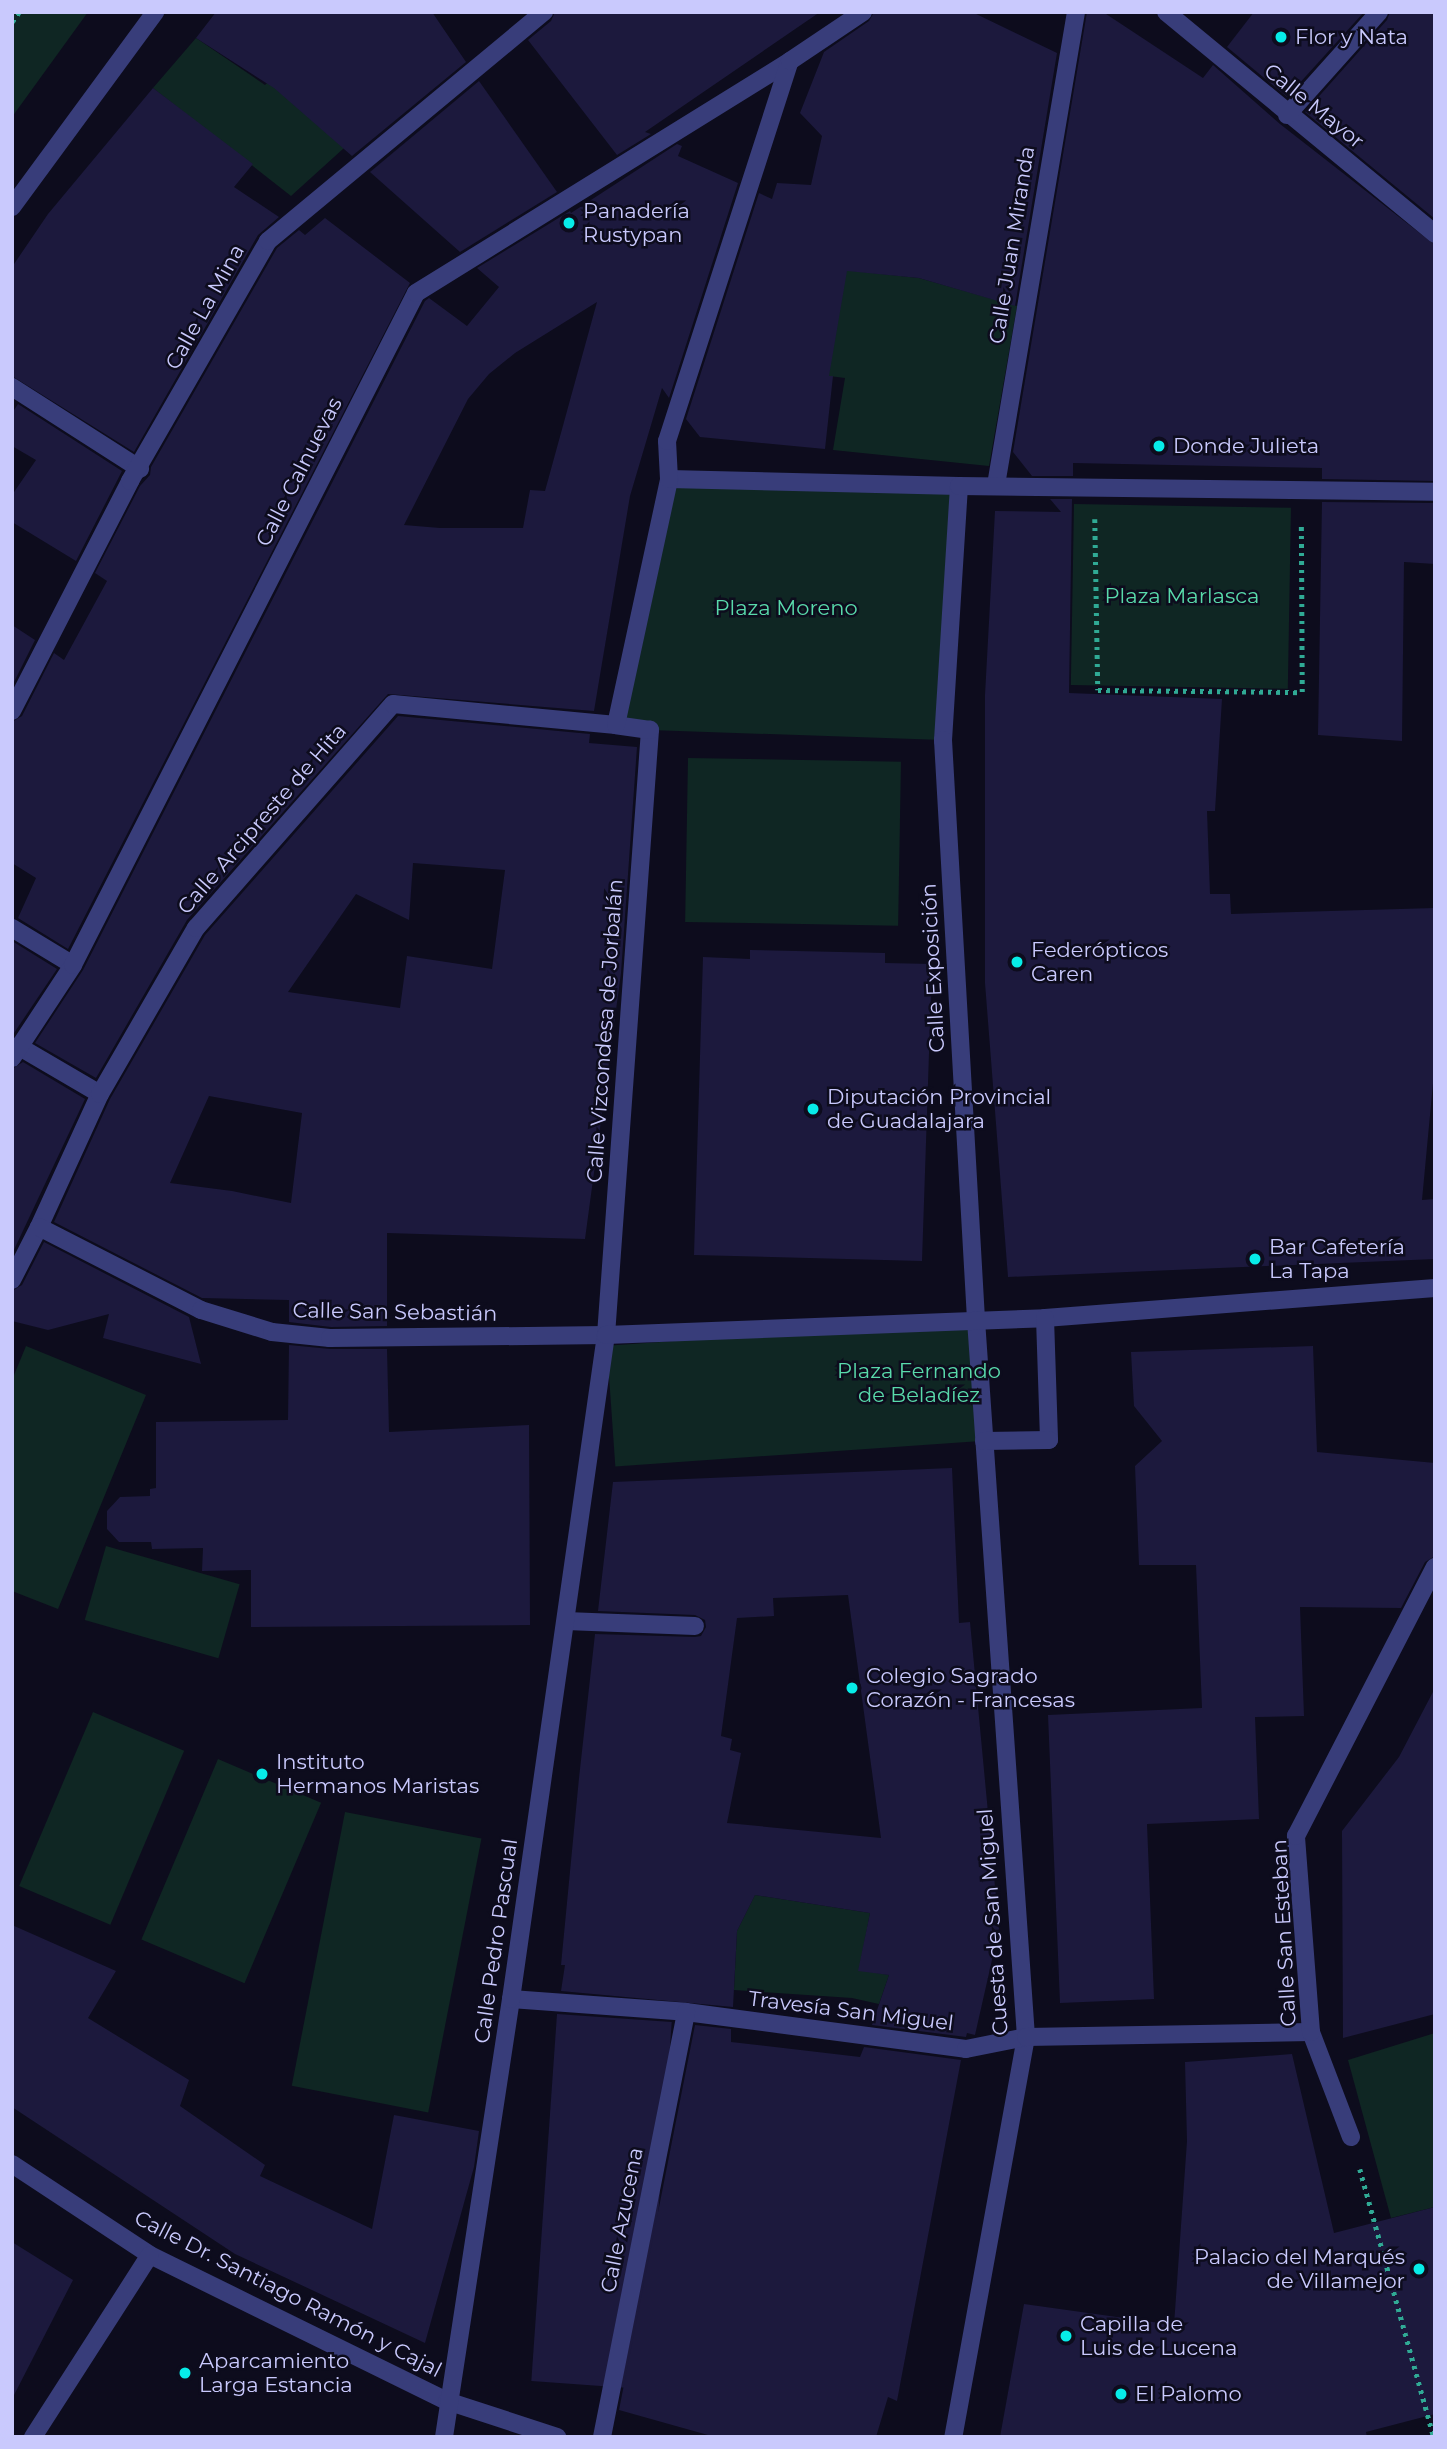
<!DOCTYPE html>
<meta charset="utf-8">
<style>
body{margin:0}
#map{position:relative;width:1447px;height:2449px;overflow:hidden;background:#0d0c1d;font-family:Montserrat,sans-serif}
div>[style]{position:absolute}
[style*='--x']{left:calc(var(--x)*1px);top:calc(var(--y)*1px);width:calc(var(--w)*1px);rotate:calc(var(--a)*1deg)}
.green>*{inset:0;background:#0f2623;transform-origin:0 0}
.building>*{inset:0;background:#1c193d;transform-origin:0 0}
.path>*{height:4.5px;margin-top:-2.25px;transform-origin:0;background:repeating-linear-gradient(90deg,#30aa95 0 3.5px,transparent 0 8.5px)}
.pedestrian>*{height:18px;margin:-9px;padding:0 9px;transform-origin:9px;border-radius:9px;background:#383d7a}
.minor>*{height:18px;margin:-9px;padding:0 9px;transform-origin:9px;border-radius:9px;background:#383d7a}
.tertiary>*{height:18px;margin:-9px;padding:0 9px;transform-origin:9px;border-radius:9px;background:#383d7a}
.dots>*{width:19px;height:19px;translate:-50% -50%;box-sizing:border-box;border:4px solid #0d0c1d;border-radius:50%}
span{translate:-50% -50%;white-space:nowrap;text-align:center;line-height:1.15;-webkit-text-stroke:5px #0d0c1d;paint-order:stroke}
.poi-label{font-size:21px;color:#c9c9fd}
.left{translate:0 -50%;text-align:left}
.right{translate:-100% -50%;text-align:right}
.street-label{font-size:21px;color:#c9c9fd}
.park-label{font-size:21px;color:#59daab}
.frame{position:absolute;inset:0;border:14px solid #c9c9fd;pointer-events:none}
</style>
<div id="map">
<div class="green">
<div style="clip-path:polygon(12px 12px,88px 12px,12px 117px)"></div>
<div style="clip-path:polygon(196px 38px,265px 85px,268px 82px,344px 148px,291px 196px,153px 88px)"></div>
<div style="clip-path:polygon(817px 267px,919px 278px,1017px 306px,989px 466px,833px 450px,845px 378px,829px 376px)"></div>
<div style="clip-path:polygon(669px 479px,959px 486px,943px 740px,650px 730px,616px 725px)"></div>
<div style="left:1074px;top:504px;width:217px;height:181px;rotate:1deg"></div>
<div style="left:688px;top:758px;width:213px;height:164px;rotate:1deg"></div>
<div style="left:976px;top:1320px;width:121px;height:370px;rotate:86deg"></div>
<div style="clip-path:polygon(26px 1346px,146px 1395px,58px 1609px,12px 1591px,12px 1380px)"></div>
<div style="left:106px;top:1546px;width:139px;height:77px;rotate:16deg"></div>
<div style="left:93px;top:1712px;width:99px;height:189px;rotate:23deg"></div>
<div style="left:218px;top:1759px;width:112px;height:196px;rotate:23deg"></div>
<div style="left:345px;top:1812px;width:139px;height:279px;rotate:11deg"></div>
<div style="clip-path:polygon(755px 1895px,870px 1913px,859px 1970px,889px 1975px,879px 2004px,852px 1998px,734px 1990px,737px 1931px)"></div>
<div style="clip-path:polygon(1435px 2033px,1435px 2207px,1391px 2218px,1348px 2060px)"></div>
</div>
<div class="building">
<div style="clip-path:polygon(216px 12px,432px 12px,466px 62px,352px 156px,274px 88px,196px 38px)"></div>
<div style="clip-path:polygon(555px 12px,820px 12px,645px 132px,651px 134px,617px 155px,528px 40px,551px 21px)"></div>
<div style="clip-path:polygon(874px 12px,972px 12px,1057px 53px,1015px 306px,919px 278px,847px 271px,829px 376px,833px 376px,825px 449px,700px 437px,686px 419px,759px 193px,772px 199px,777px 183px,811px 185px,822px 136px,800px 113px,824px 52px,869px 21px)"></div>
<div style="clip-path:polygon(1087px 12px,1103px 12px,1203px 78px,1213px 65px,1280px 124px,1435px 245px,1435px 481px,1322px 479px,1322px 468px,1073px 463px,1073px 476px,1032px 476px,1013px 452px)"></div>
<div style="clip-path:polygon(1254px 12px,1364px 12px,1287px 97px,1227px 47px)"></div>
<div style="clip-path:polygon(1390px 12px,1435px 12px,1435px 219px,1305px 112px,1387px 20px)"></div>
<div style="clip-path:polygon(479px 81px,557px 192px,460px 252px,370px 172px)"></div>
<div style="clip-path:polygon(153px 88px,253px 164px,234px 187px,279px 217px,258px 235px,134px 452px,12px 376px,12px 267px,48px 214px)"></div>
<div style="clip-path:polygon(evenodd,677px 144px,682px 146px,678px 156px,738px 183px,669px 398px,662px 388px,630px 496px,594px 711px,388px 694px,187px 920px,96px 1078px,35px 1043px,83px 970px,425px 301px,429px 298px,467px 326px,499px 287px,477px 268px,570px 211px,571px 213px,677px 144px,597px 302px,545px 491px,530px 490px,523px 528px,440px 528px,404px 525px,468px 399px,489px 374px,515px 353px,597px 302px)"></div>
<div style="clip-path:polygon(325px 218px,410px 283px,68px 949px,18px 918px,36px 878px,12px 863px,12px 722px,22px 716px,54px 653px,64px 660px,107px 581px,95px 573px,140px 486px,150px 475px,151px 467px,277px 248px,299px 230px,305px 235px)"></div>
<div style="clip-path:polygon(18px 404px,122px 471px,76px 561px,12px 522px,12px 495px,36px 460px,12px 446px,12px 413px)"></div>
<div style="clip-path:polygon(1050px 499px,1072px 499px,1069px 693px,1222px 699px,1215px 811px,1207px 811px,1210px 894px,1230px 894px,1231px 914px,1435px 908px,1435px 1062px,1422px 1200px,1435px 1199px,1435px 1259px,1008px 1277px,985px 983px,985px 695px,995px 511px,1061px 512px)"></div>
<div style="clip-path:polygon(1322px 502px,1435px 503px,1435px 564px,1404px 562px,1402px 741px,1318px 735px)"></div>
<div style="clip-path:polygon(12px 625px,35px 640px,12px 686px)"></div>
<div style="clip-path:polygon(evenodd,398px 716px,590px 734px,589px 743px,637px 747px,621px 973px,585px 1239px,387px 1233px,387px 1326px,331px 1327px,289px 1322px,289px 1300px,202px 1298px,54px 1222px,110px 1099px,205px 935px,398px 716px,413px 863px,505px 870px,492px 969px,407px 956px,400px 1008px,288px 992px,356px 894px,409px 920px,413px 863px,398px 716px,209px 1096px,302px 1113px,291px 1203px,232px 1191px,170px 1183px,209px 1096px)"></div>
<div style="clip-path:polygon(12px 941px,57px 969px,12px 1036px)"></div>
<div style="clip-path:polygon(750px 950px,885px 953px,885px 963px,932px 964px,922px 1261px,694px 1255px,703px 957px,750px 959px)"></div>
<div style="clip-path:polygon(23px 1062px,85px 1099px,12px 1254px,12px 1069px)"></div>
<div style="clip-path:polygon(44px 1242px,189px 1317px,201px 1364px,103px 1338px,109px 1314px,48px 1330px,12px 1321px,12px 1291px,22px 1285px)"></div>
<div style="clip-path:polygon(289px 1345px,330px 1349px,387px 1349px,389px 1432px,529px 1425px,530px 1625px,251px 1627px,251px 1570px,202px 1571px,203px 1548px,152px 1549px,151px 1542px,119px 1542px,107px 1529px,107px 1511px,120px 1497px,150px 1496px,150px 1489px,156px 1488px,156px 1422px,288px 1420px)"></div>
<div style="clip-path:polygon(1313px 1346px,1317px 1452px,1435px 1463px,1435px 1556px,1425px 1562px,1401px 1608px,1300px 1607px,1304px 1716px,1255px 1717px,1259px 1819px,1147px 1824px,1154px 1999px,1060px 2003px,1048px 1715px,1202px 1708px,1196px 1565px,1139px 1565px,1135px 1466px,1162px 1441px,1134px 1406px,1131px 1352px)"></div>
<div style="clip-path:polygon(evenodd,952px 1468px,959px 1623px,970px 1622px,999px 1929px,975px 2035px,967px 2033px,966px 2037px,872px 2025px,889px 1975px,858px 1971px,870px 1913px,755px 1895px,737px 1931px,733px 2007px,561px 1991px,565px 1965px,561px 1965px,579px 1778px,595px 1634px,695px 1637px,701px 1636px,706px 1627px,705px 1620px,695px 1615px,598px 1611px,613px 1482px,952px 1468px,848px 1595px,881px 1838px,727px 1823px,741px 1753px,730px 1750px,732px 1739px,721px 1736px,737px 1618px,774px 1616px,773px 1598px,848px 1595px)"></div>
<div style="clip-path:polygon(1435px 1688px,1435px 2014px,1343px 2038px,1342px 1831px,1399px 1757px)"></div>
<div style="clip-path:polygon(12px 1925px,116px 1971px,88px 2018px,189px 2080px,180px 2106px,265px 2165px,260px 2176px,372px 2229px,394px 2115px,479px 2131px,474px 2167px,425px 2343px,235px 2254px,12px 2107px)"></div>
<div style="left:557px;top:2014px;width:115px;height:368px;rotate:4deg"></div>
<div style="clip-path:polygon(695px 2025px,731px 2029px,731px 2042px,860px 2057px,864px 2047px,961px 2060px,897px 2401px,888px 2397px,876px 2437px,715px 2437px,619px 2410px)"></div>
<div style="clip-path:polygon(1292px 2054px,1334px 2233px,1435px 2207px,1435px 2414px,1366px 2432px,1367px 2437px,1000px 2437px,1024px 2304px,1174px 2325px,1187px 2141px,1185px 2062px)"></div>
<div style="clip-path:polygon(12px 2242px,73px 2280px,12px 2399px)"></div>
</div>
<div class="path">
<div style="--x:12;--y:22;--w:12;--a:-55"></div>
<div style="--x:1095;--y:519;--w:171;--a:89"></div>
<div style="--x:1098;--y:690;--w:204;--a:0.6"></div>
<div style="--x:1302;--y:692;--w:170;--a:-90.3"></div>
<div style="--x:1360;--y:2169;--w:278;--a:74.6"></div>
</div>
<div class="pedestrian">
<div style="--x:1166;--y:12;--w:349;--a:39.5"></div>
<div style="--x:1287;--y:115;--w:138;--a:-48.2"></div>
<div style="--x:12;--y:387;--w:152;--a:32.6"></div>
<div style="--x:996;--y:485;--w:480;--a:-80.4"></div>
<div style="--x:18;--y:1046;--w:95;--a:30.3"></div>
<div style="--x:39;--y:1227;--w:146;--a:-65.4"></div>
<div style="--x:100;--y:1094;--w:192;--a:-60"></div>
<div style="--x:196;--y:928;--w:298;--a:-48.7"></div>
<div style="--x:393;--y:704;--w:224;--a:5.4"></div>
<div style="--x:1045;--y:1318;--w:391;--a:-4.4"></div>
</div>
<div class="minor">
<div style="--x:669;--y:479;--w:290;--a:1.4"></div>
<div style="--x:959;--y:486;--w:255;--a:93.6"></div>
<div style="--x:943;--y:740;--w:581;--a:86.74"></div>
<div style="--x:976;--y:1320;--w:719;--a:86.01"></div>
<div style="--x:1026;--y:2037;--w:407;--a:100.3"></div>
<div style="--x:959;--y:486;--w:476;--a:0.7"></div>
<div style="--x:12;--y:711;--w:259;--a:-62.8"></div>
<div style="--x:130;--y:481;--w:277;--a:-60.1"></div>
<div style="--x:268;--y:241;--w:359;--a:-39.7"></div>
<div style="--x:12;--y:928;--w:71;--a:31.2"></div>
<div style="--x:12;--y:1058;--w:111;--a:-56.7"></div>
<div style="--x:73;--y:965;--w:754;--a:-62.96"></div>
<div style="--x:416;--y:293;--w:440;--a:-31.8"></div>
<div style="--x:12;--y:1280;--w:59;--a:-63"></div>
<div style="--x:39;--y:1227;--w:182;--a:27.1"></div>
<div style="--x:201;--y:1310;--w:74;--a:17.2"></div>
<div style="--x:272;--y:1332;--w:58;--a:5.9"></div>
<div style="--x:330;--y:1338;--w:276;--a:-0.6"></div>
<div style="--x:606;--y:1335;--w:607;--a:-85.84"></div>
<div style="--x:650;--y:730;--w:34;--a:-172"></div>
<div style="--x:616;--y:725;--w:252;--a:-77.8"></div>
<div style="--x:669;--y:479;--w:38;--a:-93"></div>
<div style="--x:667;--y:441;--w:399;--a:-72.1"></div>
<div style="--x:790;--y:61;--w:88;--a:-33.9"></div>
<div style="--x:566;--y:1621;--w:129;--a:2.2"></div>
<div style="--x:511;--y:1999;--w:175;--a:4.2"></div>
<div style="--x:686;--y:2012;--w:282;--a:7.5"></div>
<div style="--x:966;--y:2049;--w:61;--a:-11.3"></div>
<div style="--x:1026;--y:2037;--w:285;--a:-1"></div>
<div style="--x:1351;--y:2137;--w:112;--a:-110.9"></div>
<div style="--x:1311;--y:2032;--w:197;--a:-94.4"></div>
<div style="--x:1296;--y:1836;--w:303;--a:-62.7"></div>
<div style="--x:12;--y:2164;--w:165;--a:33.4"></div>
<div style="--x:150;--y:2255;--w:331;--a:26.2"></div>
<div style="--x:447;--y:2401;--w:116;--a:18.1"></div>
<div style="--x:33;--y:2437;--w:216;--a:-57.3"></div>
<div style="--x:444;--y:2437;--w:443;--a:-81.3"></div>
<div style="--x:511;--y:1999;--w:671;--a:-81.86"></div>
<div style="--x:606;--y:1335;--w:439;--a:-2.2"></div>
<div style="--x:1045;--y:1318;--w:122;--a:88.1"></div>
<div style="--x:1049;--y:1440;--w:65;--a:179.1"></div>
<div style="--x:602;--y:2437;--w:433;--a:-78.8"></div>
</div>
<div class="tertiary">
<div style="--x:12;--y:207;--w:242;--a:-53.7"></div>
</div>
<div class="dots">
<div style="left:1281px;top:37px;background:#07ece8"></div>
<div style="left:569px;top:223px;background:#07ece8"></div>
<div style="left:1159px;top:446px;background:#07ece8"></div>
<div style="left:1017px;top:962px;background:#07ece8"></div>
<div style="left:813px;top:1109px;background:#07ece8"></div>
<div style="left:1255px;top:1259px;background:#07ece8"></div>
<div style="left:852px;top:1688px;background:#07ece8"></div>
<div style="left:262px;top:1774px;background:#07ece8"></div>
<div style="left:1419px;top:2269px;background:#07ece8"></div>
<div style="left:1066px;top:2336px;background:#07ece8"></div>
<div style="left:185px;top:2373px;background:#07ece8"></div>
<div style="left:1121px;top:2394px;background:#07ece8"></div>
</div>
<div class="poi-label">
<span class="left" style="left:1295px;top:37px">Flor y Nata</span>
<span class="left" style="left:583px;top:223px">Panadería<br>Rustypan</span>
<span class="left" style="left:1173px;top:446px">Donde Julieta</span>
<span class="left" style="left:1031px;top:962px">Federópticos<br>Caren</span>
<span class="left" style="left:827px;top:1109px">Diputación Provincial<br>de Guadalajara</span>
<span class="left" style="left:1269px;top:1259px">Bar Cafetería<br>La Tapa</span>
<span class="left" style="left:866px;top:1688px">Colegio Sagrado<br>Corazón - Francesas</span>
<span class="left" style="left:276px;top:1774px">Instituto<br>Hermanos Maristas</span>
<span class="right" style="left:1405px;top:2269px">Palacio del Marqués<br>de Villamejor</span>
<span class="left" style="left:1080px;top:2336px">Capilla de<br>Luis de Lucena</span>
<span class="left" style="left:199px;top:2373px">Aparcamiento<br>Larga Estancia</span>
<span class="left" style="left:1135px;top:2394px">El Palomo</span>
</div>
<div class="street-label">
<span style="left:1314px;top:106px;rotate:39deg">Calle Mayor</span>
<span style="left:1012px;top:245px;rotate:-81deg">Calle Juan Miranda</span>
<span style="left:205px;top:307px;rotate:-61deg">Calle La Mina</span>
<span style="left:299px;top:472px;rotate:-63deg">Calle Calnuevas</span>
<span style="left:262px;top:819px;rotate:-49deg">Calle Arcipreste de Hita</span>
<span style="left:933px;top:968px;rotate:-93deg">Calle Exposición</span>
<span style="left:605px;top:1031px;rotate:-86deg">Calle Vizcondesa de Jorbalán</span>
<span style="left:395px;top:1312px;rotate:1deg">Calle San Sebastián</span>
<span style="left:993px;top:1922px;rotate:-94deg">Cuesta de San Miguel</span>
<span style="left:1284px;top:1933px;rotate:-93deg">Calle San Esteban</span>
<span style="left:496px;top:1941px;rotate:-82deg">Calle Pedro Pascual</span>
<span style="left:851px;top:2011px;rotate:7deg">Travesía San Miguel</span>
<span style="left:622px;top:2220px;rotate:-79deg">Calle Azucena</span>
<span style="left:288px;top:2294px;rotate:27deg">Calle Dr. Santiago Ramón y Cajal</span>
</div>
<div class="park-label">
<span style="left:1182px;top:596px">Plaza Marlasca</span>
<span style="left:786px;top:608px">Plaza Moreno</span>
<span style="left:919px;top:1383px">Plaza Fernando<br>de Beladíez</span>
</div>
<div class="frame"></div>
</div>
